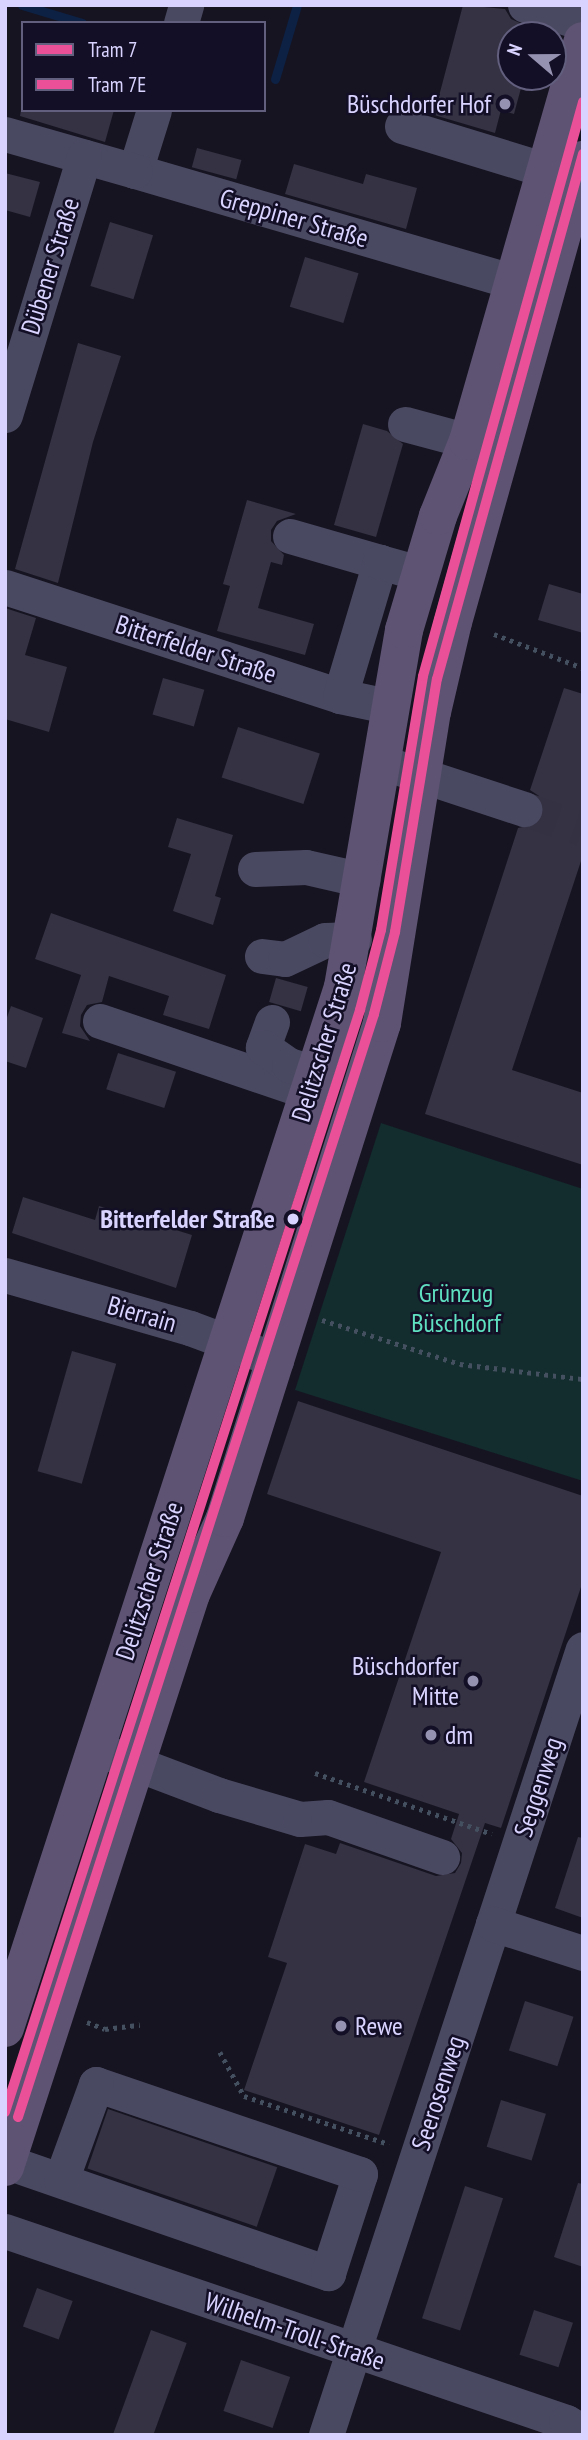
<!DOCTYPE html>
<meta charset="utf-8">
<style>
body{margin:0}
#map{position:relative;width:588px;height:2440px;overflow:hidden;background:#161421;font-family:"PT Sans Narrow",sans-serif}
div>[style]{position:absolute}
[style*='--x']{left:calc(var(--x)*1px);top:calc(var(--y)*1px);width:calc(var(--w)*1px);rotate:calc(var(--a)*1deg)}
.green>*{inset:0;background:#132c2d}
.stream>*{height:9px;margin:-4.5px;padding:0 4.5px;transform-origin:4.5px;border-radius:4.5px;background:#0d2144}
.building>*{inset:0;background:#343243;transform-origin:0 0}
.minor-tunnel>*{height:35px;margin-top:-17.5px;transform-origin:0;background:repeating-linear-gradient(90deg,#333142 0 35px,transparent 0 53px)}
.path>*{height:4.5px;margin-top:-2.25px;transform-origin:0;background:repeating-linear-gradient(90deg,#44505f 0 3.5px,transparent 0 8.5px)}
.minor>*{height:35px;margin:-17.5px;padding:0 17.5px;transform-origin:17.5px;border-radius:17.5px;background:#4a4962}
.major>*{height:38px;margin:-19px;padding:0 19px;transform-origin:19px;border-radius:19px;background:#5e5373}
.tram-1>*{height:10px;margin:-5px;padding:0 5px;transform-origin:5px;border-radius:5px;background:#ea5097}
.tram-2>*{height:10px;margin:-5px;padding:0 5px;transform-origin:5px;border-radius:5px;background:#ea5097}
.dots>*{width:19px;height:19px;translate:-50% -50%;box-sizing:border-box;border:4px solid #130f26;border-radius:50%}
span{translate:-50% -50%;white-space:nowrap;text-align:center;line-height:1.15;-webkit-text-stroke:5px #130f26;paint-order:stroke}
.poi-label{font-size:26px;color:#d9d4ff}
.right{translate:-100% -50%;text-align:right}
.left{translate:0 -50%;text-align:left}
.street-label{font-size:26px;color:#d9d4ff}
.stop-label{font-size:26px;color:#d9d4ff;font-weight:700}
.park-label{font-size:26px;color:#5fe0c0}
.frame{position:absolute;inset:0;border:7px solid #d9d4ff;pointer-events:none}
.legend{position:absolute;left:21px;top:21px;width:245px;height:91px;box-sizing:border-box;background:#130f26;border:2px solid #625e7d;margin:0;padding:9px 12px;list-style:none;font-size:21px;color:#d9d4ff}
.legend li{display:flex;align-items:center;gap:14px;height:35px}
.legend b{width:35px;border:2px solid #625e7d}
.north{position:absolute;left:497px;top:21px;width:70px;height:70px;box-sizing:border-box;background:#130f26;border:2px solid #625e7d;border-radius:50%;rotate:290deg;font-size:19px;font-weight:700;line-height:28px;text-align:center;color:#d9d4ff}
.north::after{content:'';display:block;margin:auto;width:24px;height:32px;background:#9591b1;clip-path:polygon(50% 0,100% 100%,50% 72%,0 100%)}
</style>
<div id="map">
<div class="green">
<div style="clip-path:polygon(381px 1123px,583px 1189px,583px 1481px,295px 1390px)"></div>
</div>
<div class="stream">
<div style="--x:22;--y:5;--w:63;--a:16.7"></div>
<div style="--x:275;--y:79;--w:77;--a:-73.4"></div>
</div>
<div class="building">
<div style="clip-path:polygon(463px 5px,505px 9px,511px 19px,536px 30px,535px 35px,511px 35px,511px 77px,524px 77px,514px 114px,501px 110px,495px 133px,434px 115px)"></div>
<div style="clip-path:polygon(21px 110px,114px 110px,105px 142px,20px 116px)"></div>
<div style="left:197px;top:148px;width:46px;height:20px;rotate:15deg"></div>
<div style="clip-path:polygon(294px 164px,363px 184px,366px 174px,417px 188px,406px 229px,285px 194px)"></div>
<div style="clip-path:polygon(5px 173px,40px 182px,30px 217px,5px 210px)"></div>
<div style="left:110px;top:222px;width:45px;height:67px;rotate:17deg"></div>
<div style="left:305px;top:257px;width:56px;height:52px;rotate:17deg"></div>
<div style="clip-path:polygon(78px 343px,121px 356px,93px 442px,58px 583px,15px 569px)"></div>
<div style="clip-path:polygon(363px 424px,387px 431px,403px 444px,376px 537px,334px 525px)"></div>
<div style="clip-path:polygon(247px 500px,296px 514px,277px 521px,271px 530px,271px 541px,284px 555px,282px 565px,271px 562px,258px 608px,314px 624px,305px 655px,217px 631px,230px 586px,223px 584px)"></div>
<div style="clip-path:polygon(549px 584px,583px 594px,583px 633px,538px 620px)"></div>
<div style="clip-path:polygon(5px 608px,36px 618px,25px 655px,67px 667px,49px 732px,5px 719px)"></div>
<div style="left:163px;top:678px;width:43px;height:38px;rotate:16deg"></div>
<div style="clip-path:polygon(564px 688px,583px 694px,583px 855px,512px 1070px,583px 1093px,583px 1165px,425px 1114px,518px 828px,537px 824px,543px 815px,539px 796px,530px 790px)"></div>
<div style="left:238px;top:727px;width:86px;height:53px;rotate:18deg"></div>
<div style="clip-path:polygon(177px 818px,233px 835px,215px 896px,221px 898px,213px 925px,173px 911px,191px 854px,168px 847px)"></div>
<div style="clip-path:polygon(51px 913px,226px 975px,209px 1029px,163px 1015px,169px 996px,109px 976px,102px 1002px,87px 1005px,81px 1015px,80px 1026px,90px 1041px,62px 1033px,81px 975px,35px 959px)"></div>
<div style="left:276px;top:978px;width:33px;height:25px;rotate:16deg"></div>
<div style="clip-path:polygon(11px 1006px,43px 1018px,26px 1068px,5px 1061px,5px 1023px)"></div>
<div style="left:118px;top:1053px;width:61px;height:38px;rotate:18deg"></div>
<div style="clip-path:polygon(23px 1197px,95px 1220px,99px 1206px,192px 1235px,176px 1288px,12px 1233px)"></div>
<div style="left:72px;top:1351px;width:46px;height:125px;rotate:16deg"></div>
<div style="clip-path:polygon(298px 1401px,583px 1496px,583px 1581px,501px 1828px,485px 1823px,379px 2135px,244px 2090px,287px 1963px,268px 1957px,305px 1844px,336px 1854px,340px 1843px,436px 1876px,455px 1873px,461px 1863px,462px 1853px,451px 1839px,459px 1814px,364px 1782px,441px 1552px,267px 1494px)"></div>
<div style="clip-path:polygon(578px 1837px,583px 1838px,583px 1918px,555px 1908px)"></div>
<div style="left:525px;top:2001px;width:51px;height:52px;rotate:18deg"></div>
<div style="left:501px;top:2100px;width:47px;height:49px;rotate:17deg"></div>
<div style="left:108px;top:2109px;width:179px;height:63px;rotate:19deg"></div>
<div style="clip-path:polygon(578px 2183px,583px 2184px,583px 2267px,554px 2257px)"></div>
<div style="left:465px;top:2186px;width:40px;height:139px;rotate:18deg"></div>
<div style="left:37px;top:2288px;width:38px;height:41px;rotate:20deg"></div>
<div style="left:534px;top:2310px;width:41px;height:47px;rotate:18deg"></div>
<div style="left:151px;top:2330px;width:38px;height:111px;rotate:20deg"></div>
<div style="left:241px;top:2360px;width:52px;height:54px;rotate:19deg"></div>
</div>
<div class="minor-tunnel">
<div style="--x:524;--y:809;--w:62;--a:18.7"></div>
</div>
<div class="path">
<div style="--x:494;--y:634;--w:95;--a:20.9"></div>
<div style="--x:322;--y:1320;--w:145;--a:17.7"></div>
<div style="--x:460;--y:1364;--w:124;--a:7"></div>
<div style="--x:315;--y:1773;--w:187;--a:19"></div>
<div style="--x:87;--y:2022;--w:19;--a:21"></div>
<div style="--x:105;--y:2029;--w:35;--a:-7"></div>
<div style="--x:220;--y:2052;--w:50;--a:61.4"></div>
<div style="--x:244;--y:2096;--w:153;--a:18.3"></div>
</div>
<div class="minor">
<div style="--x:525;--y:5;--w:61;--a:17.2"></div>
<div style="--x:181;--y:23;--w:19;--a:-74"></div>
<div style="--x:154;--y:110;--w:64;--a:107.3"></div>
<div style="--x:135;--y:171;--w:395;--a:16.3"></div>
<div style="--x:402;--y:126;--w:151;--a:17"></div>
<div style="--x:5;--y:134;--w:135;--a:15.9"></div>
<div style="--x:5;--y:415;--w:270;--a:-73"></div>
<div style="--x:405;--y:424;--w:65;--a:15.1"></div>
<div style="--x:290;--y:536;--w:94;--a:16.1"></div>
<div style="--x:5;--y:587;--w:352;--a:18"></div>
<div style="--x:340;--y:696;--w:49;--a:11.8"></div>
<div style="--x:340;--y:696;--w:140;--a:-73.4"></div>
<div style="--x:380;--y:562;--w:41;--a:15.8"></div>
<div style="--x:381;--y:762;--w:151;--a:18.2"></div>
<div style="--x:255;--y:869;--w:51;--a:-2.2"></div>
<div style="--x:306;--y:867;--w:58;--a:12.8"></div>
<div style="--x:262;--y:956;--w:23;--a:7"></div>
<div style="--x:285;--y:959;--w:44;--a:-25.4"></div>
<div style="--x:325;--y:940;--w:29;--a:-2"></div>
<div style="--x:100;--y:1021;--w:221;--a:18.8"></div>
<div style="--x:272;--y:1022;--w:27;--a:110"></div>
<div style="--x:263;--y:1047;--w:32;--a:35"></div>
<div style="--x:289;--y:1065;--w:27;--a:17"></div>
<div style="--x:5;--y:1275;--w:192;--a:16"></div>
<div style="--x:190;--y:1328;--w:92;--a:20.4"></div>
<div style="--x:95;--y:1748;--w:133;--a:20.8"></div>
<div style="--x:219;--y:1795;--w:84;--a:16.5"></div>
<div style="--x:300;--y:1819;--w:28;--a:-4"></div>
<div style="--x:328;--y:1817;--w:121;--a:19.3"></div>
<div style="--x:493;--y:1924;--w:289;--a:-71.9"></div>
<div style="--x:7;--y:2162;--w:340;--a:19.1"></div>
<div style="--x:328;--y:2273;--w:104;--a:-72.1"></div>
<div style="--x:360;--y:2174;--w:279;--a:-161.2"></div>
<div style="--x:96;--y:2084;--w:102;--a:110"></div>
<div style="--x:5;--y:2231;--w:593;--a:18.8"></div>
<div style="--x:566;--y:2422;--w:20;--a:30"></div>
<div style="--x:326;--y:2435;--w:538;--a:-71.9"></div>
<div style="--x:493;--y:1924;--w:95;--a:17.9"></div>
</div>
<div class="major">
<div style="--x:5;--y:2028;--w:1094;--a:-72.01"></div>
<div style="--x:343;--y:987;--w:362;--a:-80.3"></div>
<div style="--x:404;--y:630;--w:119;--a:-73.4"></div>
<div style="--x:438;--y:516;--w:81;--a:-68.2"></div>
<div style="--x:468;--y:441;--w:416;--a:-74"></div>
<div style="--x:5;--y:2167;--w:602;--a:-72.02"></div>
<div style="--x:191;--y:1594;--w:83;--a:-65.9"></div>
<div style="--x:225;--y:1518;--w:519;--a:-72.4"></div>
<div style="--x:382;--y:1023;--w:315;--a:-80.9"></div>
<div style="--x:432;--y:712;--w:92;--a:-76.9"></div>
<div style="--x:453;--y:622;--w:480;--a:-74.3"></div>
</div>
<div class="tram-1">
<div style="--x:5;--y:2112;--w:1158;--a:-72.14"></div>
<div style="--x:360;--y:1010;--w:83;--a:-75.3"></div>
<div style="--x:381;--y:930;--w:257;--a:-80.6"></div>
<div style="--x:423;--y:676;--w:596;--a:-74.42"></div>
</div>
<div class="tram-2">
<div style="--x:18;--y:2117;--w:1159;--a:-72.11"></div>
<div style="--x:374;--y:1014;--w:85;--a:-75.6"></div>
<div style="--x:395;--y:932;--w:256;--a:-80.6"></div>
<div style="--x:437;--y:679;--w:545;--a:-74.46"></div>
</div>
<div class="dots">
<div style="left:505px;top:104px;background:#9591b1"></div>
<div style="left:293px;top:1219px;background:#d9d4ff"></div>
<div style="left:473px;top:1681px;background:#9591b1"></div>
<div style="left:431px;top:1735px;background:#9591b1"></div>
<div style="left:341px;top:2026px;background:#9591b1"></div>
</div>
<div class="poi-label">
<span class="right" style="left:491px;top:104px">Büschdorfer Hof</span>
<span class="right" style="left:459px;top:1681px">Büschdorfer<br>Mitte</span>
<span class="left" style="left:445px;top:1735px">dm</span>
<span class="left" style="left:355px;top:2026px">Rewe</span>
</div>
<div class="street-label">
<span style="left:294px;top:218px;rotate:16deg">Greppiner Straße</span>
<span style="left:50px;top:266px;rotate:-73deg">Dübener Straße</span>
<span style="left:196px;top:649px;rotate:18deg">Bitterfelder Straße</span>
<span style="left:324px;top:1042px;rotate:-73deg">Delitzscher Straße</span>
<span style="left:142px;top:1314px;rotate:16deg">Bierrain</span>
<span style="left:149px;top:1581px;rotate:-72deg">Delitzscher Straße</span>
<span style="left:538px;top:1787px;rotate:-72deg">Seggenweg</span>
<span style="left:438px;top:2093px;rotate:-72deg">Seerosenweg</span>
<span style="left:295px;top:2331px;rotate:19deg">Wilhelm-Troll-Straße</span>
</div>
<div class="stop-label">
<span class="right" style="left:275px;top:1219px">Bitterfelder Straße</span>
</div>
<div class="park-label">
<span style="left:456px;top:1308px">Grünzug<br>Büschdorf</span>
</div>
<div class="frame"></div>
<ul class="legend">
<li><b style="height:9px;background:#ea5097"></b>Tram 7</li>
<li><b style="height:9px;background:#ea5097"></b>Tram 7E</li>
</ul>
<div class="north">N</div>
</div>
